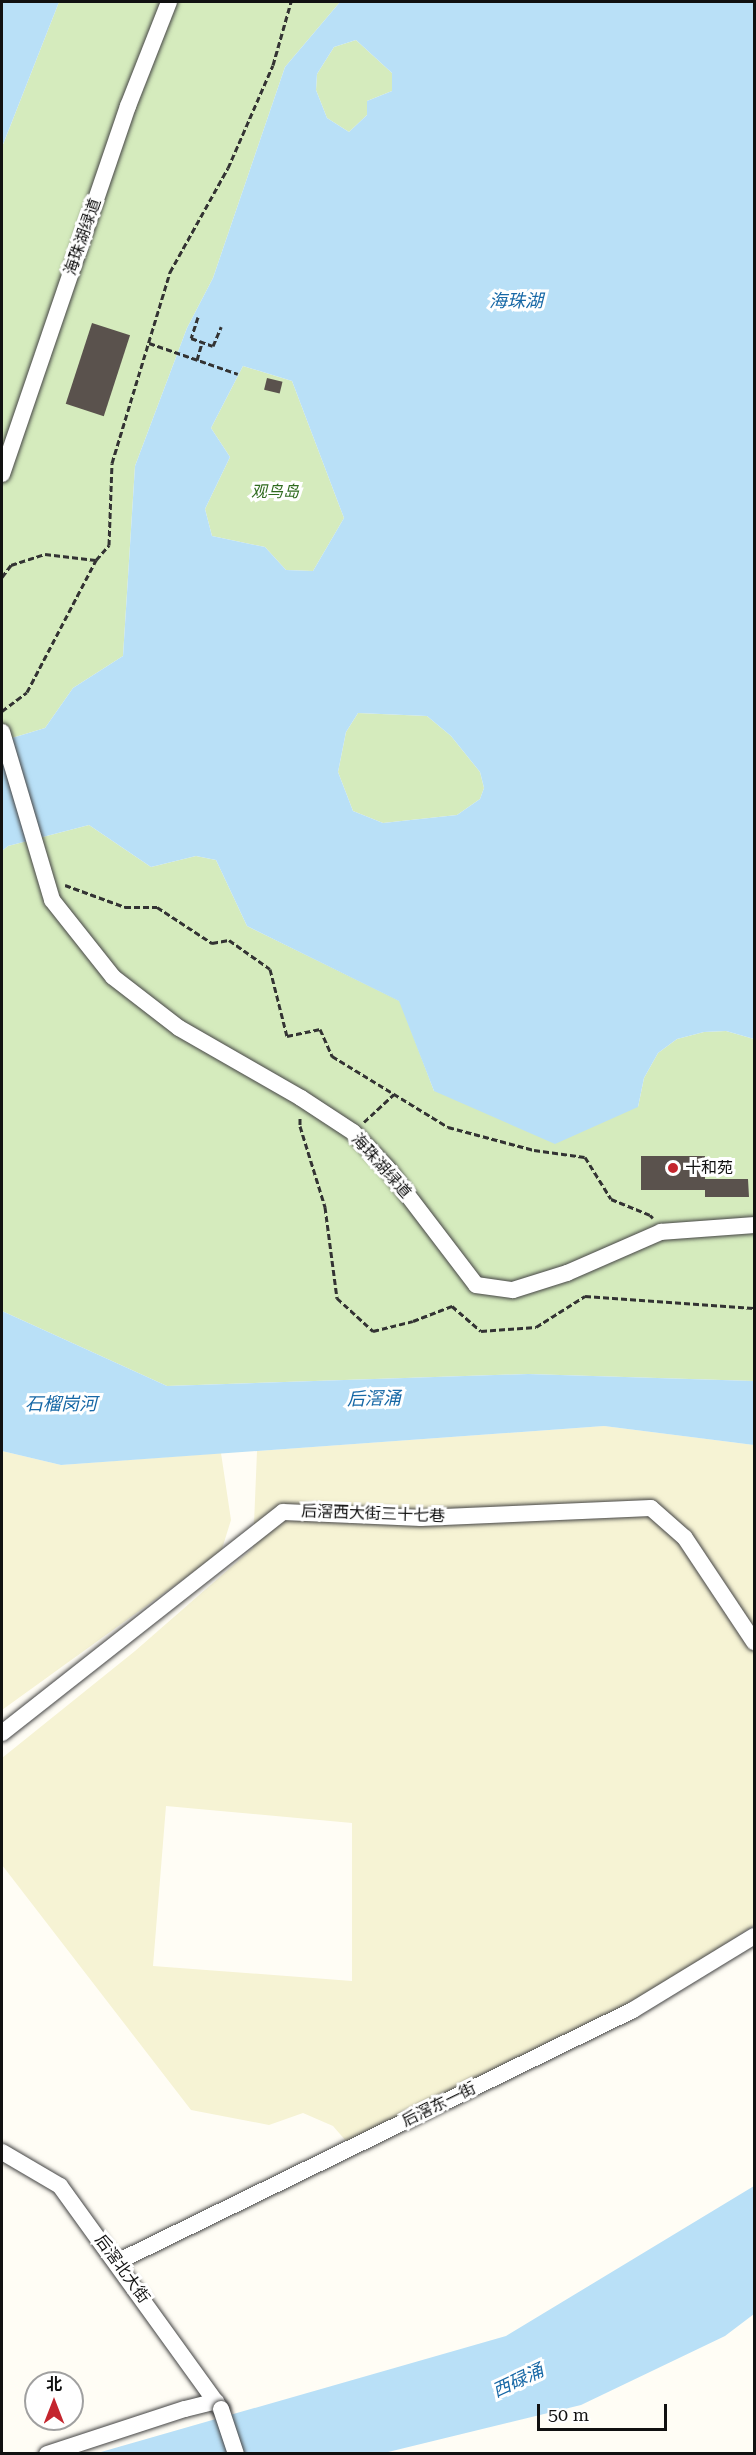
<!DOCTYPE html>
<meta charset="utf-8">
<style>
body{margin:0}
#map{position:relative;width:756px;height:2455px;overflow:hidden;background:#fffdf5;font-family:"Roboto Serif","Noto Sans SC",serif}
div>[style]{position:absolute}
[style*='--x']{left:calc(var(--x)*1px);top:calc(var(--y)*1px);width:calc(var(--w)*1px);rotate:calc(var(--a)*1deg)}
.farmland>*{inset:0;background:#f6f3d4}
.green>*{inset:0;background:#d5ebbd}
.water>*{inset:0;background:#b9e0f7}
.building>*{inset:0;background:#5a524d;transform-origin:0 0}
.path>*{height:3px;margin-top:-1.5px;transform-origin:0;background:repeating-linear-gradient(90deg,#333 0 6px,transparent 0 9px)}
.roads{filter:drop-shadow(0 0 2px #444) drop-shadow(0 0 2px #444)}
.minor>*{height:16px;margin:-8px;padding:0 8px;transform-origin:8px;border-radius:8px;background:#fff}
.bridges{filter:drop-shadow(0 0 2px #444) drop-shadow(0 0 2px #444)}
.minor-bridge>*{height:16px;margin:-8px;padding:0 8px;transform-origin:8px;border-radius:8px;background:#fff}
.dots>*{width:16px;height:16px;translate:-50% -50%;box-sizing:border-box;border:3px solid #fff;border-radius:50%}
span{translate:-50% -50%;white-space:nowrap;text-align:center;line-height:1.15;-webkit-text-stroke:6px #fff;paint-order:stroke}
.street-label{font-size:16px;color:#111}
.park-label{font-size:16px;color:#2f6b1f;font-style:italic}
.poi-label{font-size:16px;color:#111}
.left{translate:0 -50%;text-align:left}
.water-label{font-size:18px;color:#1768a6;font-style:italic}
.frame{position:absolute;inset:0;border:3px solid #111;pointer-events:none}
.north{position:absolute;left:24px;top:2371px;width:60px;height:60px;box-sizing:border-box;background:#fff;border:2px solid #a0a0a0;border-radius:50%;rotate:0deg;font-size:16px;font-weight:700;line-height:24px;text-align:center;color:#111}
.north::after{content:'';display:block;margin:auto;width:21px;height:27px;background:#c4262e;clip-path:polygon(50% 0,100% 100%,50% 72%,0 100%)}
.scale{position:absolute;left:537px;top:2404px;width:130px;height:27px;box-sizing:border-box;border:3px solid #111;border-top:0;padding-left:8px;font-size:18px;line-height:21px;white-space:nowrap;color:#111;-webkit-text-stroke:4px #fff;paint-order:stroke}
</style>
<div id="map">
<div class="farmland">
<div style="clip-path:polygon(evenodd,604px 1426px,754px 1445px,754px 1925px,605px 2023px,352px 2148px,333px 2126px,303px 2113px,269px 2125px,191px 2110px,2px 1865px,2px 1758px,135px 1651px,253px 1548px,257px 1451px,604px 1426px,166px 1806px,352px 1823px,352px 1981px,153px 1966px,166px 1806px)"></div>
<div style="clip-path:polygon(2px 1451px,61px 1465px,221px 1453px,231px 1520px,221px 1552px,2px 1710px)"></div>
</div>
<div class="green">
<div style="clip-path:polygon(59px 2px,340px 2px,285px 67px,213px 278px,187px 328px,135px 466px,123px 656px,73px 688px,45px 728px,2px 741px,2px 147px)"></div>
<div style="clip-path:polygon(356px 40px,392px 73px,392px 91px,367px 101px,367px 115px,349px 132px,327px 118px,316px 90px,317px 74px,334px 47px)"></div>
<div style="clip-path:polygon(243px 366px,292px 381px,344px 518px,313px 571px,286px 570px,265px 547px,212px 536px,205px 509px,230px 457px,211px 428px)"></div>
<div style="clip-path:polygon(358px 713px,427px 716px,451px 736px,480px 772px,484px 788px,480px 799px,457px 815px,383px 823px,353px 811px,338px 772px,346px 732px)"></div>
<div style="clip-path:polygon(89px 825px,151px 867px,196px 856px,216px 860px,247px 926px,400px 1001px,434px 1091px,638px 1107px,644px 1078px,658px 1053px,677px 1039px,704px 1032px,726px 1031px,754px 1039px,754px 1381px,528px 1374px,167px 1386px,2px 1311px,2px 851px,8px 846px)"></div>
</div>
<div class="water">
<div style="clip-path:polygon(2px 2px,59px 2px,2px 147px)"></div>
<div style="clip-path:polygon(evenodd,340px 2px,754px 2px,754px 1039px,726px 1031px,704px 1032px,677px 1039px,658px 1053px,644px 1078px,638px 1107px,555px 1144px,434px 1091px,399px 1001px,247px 926px,216px 860px,196px 856px,151px 867px,89px 825px,8px 846px,2px 851px,2px 741px,45px 728px,73px 688px,123px 656px,135px 466px,187px 328px,213px 278px,285px 67px,340px 2px,356px 40px,392px 73px,392px 91px,367px 101px,367px 115px,349px 132px,327px 118px,316px 90px,317px 74px,334px 47px,356px 40px,340px 2px,243px 366px,292px 381px,344px 518px,313px 571px,286px 570px,265px 547px,212px 536px,205px 509px,230px 457px,211px 428px,243px 366px,340px 2px,358px 713px,427px 716px,451px 736px,480px 772px,484px 788px,480px 799px,457px 815px,383px 823px,353px 811px,338px 772px,346px 732px,358px 713px)"></div>
<div style="clip-path:polygon(2px 1311px,167px 1386px,528px 1374px,754px 1381px,754px 1445px,604px 1426px,61px 1465px,2px 1451px)"></div>
<div style="clip-path:polygon(754px 2186px,754px 2314px,725px 2336px,581px 2405px,384px 2453px,94px 2454px,506px 2336px)"></div>
</div>
<div class="building">
<div style="left:92px;top:323px;width:40px;height:85px;rotate:18deg"></div>
<div style="left:267px;top:378px;width:16px;height:12px;rotate:14deg"></div>
<div style="clip-path:polygon(641px 1156px,705px 1156px,705px 1179px,748px 1179px,749px 1197px,705px 1197px,705px 1190px,641px 1190px)"></div>
</div>
<div class="path">
<div style="--x:198;--y:317;--w:22;--a:108"></div>
<div style="--x:191;--y:338;--w:23;--a:20"></div>
<div style="--x:213;--y:346;--w:21;--a:-67"></div>
<div style="--x:149;--y:343;--w:94;--a:19.2"></div>
<div style="--x:197;--y:360;--w:19;--a:-74"></div>
<div style="--x:2;--y:577;--w:15;--a:-53"></div>
<div style="--x:11;--y:565;--w:36;--a:-18"></div>
<div style="--x:45;--y:554;--w:51;--a:6.7"></div>
<div style="--x:96;--y:560;--w:20;--a:-49"></div>
<div style="--x:109;--y:545;--w:82;--a:-87.9"></div>
<div style="--x:112;--y:463;--w:200;--a:-73.1"></div>
<div style="--x:170;--y:272;--w:119;--a:-60.9"></div>
<div style="--x:228;--y:168;--w:112;--a:-66.4"></div>
<div style="--x:273;--y:65;--w:66;--a:-74.1"></div>
<div style="--x:2;--y:711;--w:31;--a:-37"></div>
<div style="--x:27;--y:692;--w:149;--a:-62.4"></div>
<div style="--x:65;--y:885;--w:64;--a:20.1"></div>
<div style="--x:125;--y:907;--w:32;--a:0"></div>
<div style="--x:157;--y:907;--w:66;--a:33.2"></div>
<div style="--x:212;--y:943;--w:17;--a:-10"></div>
<div style="--x:229;--y:940;--w:50;--a:35.3"></div>
<div style="--x:270;--y:969;--w:69;--a:75.8"></div>
<div style="--x:287;--y:1036;--w:34;--a:-12"></div>
<div style="--x:320;--y:1029;--w:30;--a:66"></div>
<div style="--x:332;--y:1056;--w:136;--a:31.5"></div>
<div style="--x:448;--y:1127;--w:89;--a:15"></div>
<div style="--x:534;--y:1150;--w:51;--a:7.8"></div>
<div style="--x:585;--y:1157;--w:49;--a:58.2"></div>
<div style="--x:611;--y:1199;--w:42;--a:22.3"></div>
<div style="--x:650;--y:1215;--w:4;--a:45"></div>
<div style="--x:300;--y:1118;--w:8;--a:90"></div>
<div style="--x:300;--y:1126;--w:85;--a:72.8"></div>
<div style="--x:325;--y:1207;--w:92;--a:82.5"></div>
<div style="--x:337;--y:1298;--w:49;--a:42.5"></div>
<div style="--x:373;--y:1331;--w:41;--a:-14"></div>
<div style="--x:413;--y:1321;--w:42;--a:-21"></div>
<div style="--x:452;--y:1306;--w:38;--a:41"></div>
<div style="--x:481;--y:1331;--w:55;--a:-4.2"></div>
<div style="--x:536;--y:1327;--w:58;--a:-32.3"></div>
<div style="--x:585;--y:1296;--w:169;--a:4.1"></div>
<div style="--x:364;--y:1122;--w:41;--a:-43"></div>
</div>
<div class="roads">
<div class="minor">
<div style="--x:2;--y:474;--w:389;--a:-71.1"></div>
<div style="--x:128;--y:106;--w:112;--a:-68.5"></div>
<div style="--x:2;--y:732;--w:175;--a:73.4"></div>
<div style="--x:52;--y:900;--w:98;--a:51.6"></div>
<div style="--x:113;--y:977;--w:83;--a:37.7"></div>
<div style="--x:179;--y:1028;--w:141;--a:29.8"></div>
<div style="--x:301;--y:1098;--w:62;--a:33.2"></div>
<div style="--x:353;--y:1132;--w:50;--a:46.6"></div>
<div style="--x:387;--y:1168;--w:147;--a:52.7"></div>
<div style="--x:476;--y:1285;--w:37;--a:8"></div>
<div style="--x:513;--y:1290;--w:57;--a:-17.5"></div>
<div style="--x:567;--y:1273;--w:103;--a:-23.6"></div>
<div style="--x:661;--y:1232;--w:93;--a:-4.3"></div>
<div style="--x:2;--y:1733;--w:357;--a:-38.2"></div>
<div style="--x:283;--y:1512;--w:138;--a:2.5"></div>
<div style="--x:421;--y:1518;--w:230;--a:-2.5"></div>
<div style="--x:651;--y:1508;--w:45;--a:41.4"></div>
<div style="--x:685;--y:1538;--w:125;--a:56.4"></div>
<div style="--x:2;--y:2152;--w:67;--a:30.4"></div>
<div style="--x:60;--y:2186;--w:275;--a:54.2"></div>
<div style="--x:117;--y:2262;--w:574;--a:-26.03"></div>
<div style="--x:633;--y:2010;--w:142;--a:-31.4"></div>
<div style="--x:47;--y:2454;--w:145;--a:-18.1"></div>
<div style="--x:185;--y:2409;--w:32;--a:-14"></div>
</div>
</div>
<div class="bridges">
<div class="minor-bridge">
<div style="--x:221;--y:2409;--w:47;--a:71.6"></div>
</div>
</div>
<div class="dots">
<div style="left:673px;top:1168px;background:#c4262e"></div>
</div>
<div class="street-label">
<span style="left:83px;top:237px;rotate:-71deg">海珠湖绿道</span>
<span style="left:381px;top:1166px;rotate:48deg">海珠湖绿道</span>
<span style="left:373px;top:1514px;rotate:2deg">后滘西大街三十七巷</span>
<span style="left:439px;top:2105px;rotate:-26deg">后滘东一街</span>
<span style="left:122px;top:2269px;rotate:54deg">后滘北大街</span>
</div>
<div class="park-label">
<span style="left:275px;top:492px">观鸟岛</span>
</div>
<div class="poi-label">
<span class="left" style="left:685px;top:1168px">十和苑</span>
</div>
<div class="water-label">
<span style="left:516px;top:301px">海珠湖</span>
<span style="left:374px;top:1399px;rotate:-1deg">后滘涌</span>
<span style="left:61px;top:1404px">石榴岗河</span>
<span style="left:518px;top:2381px;rotate:-25deg">西碌涌</span>
</div>
<div class="frame"></div>
<div class="north">北</div>
<div class="scale">50 m</div>
</div>
